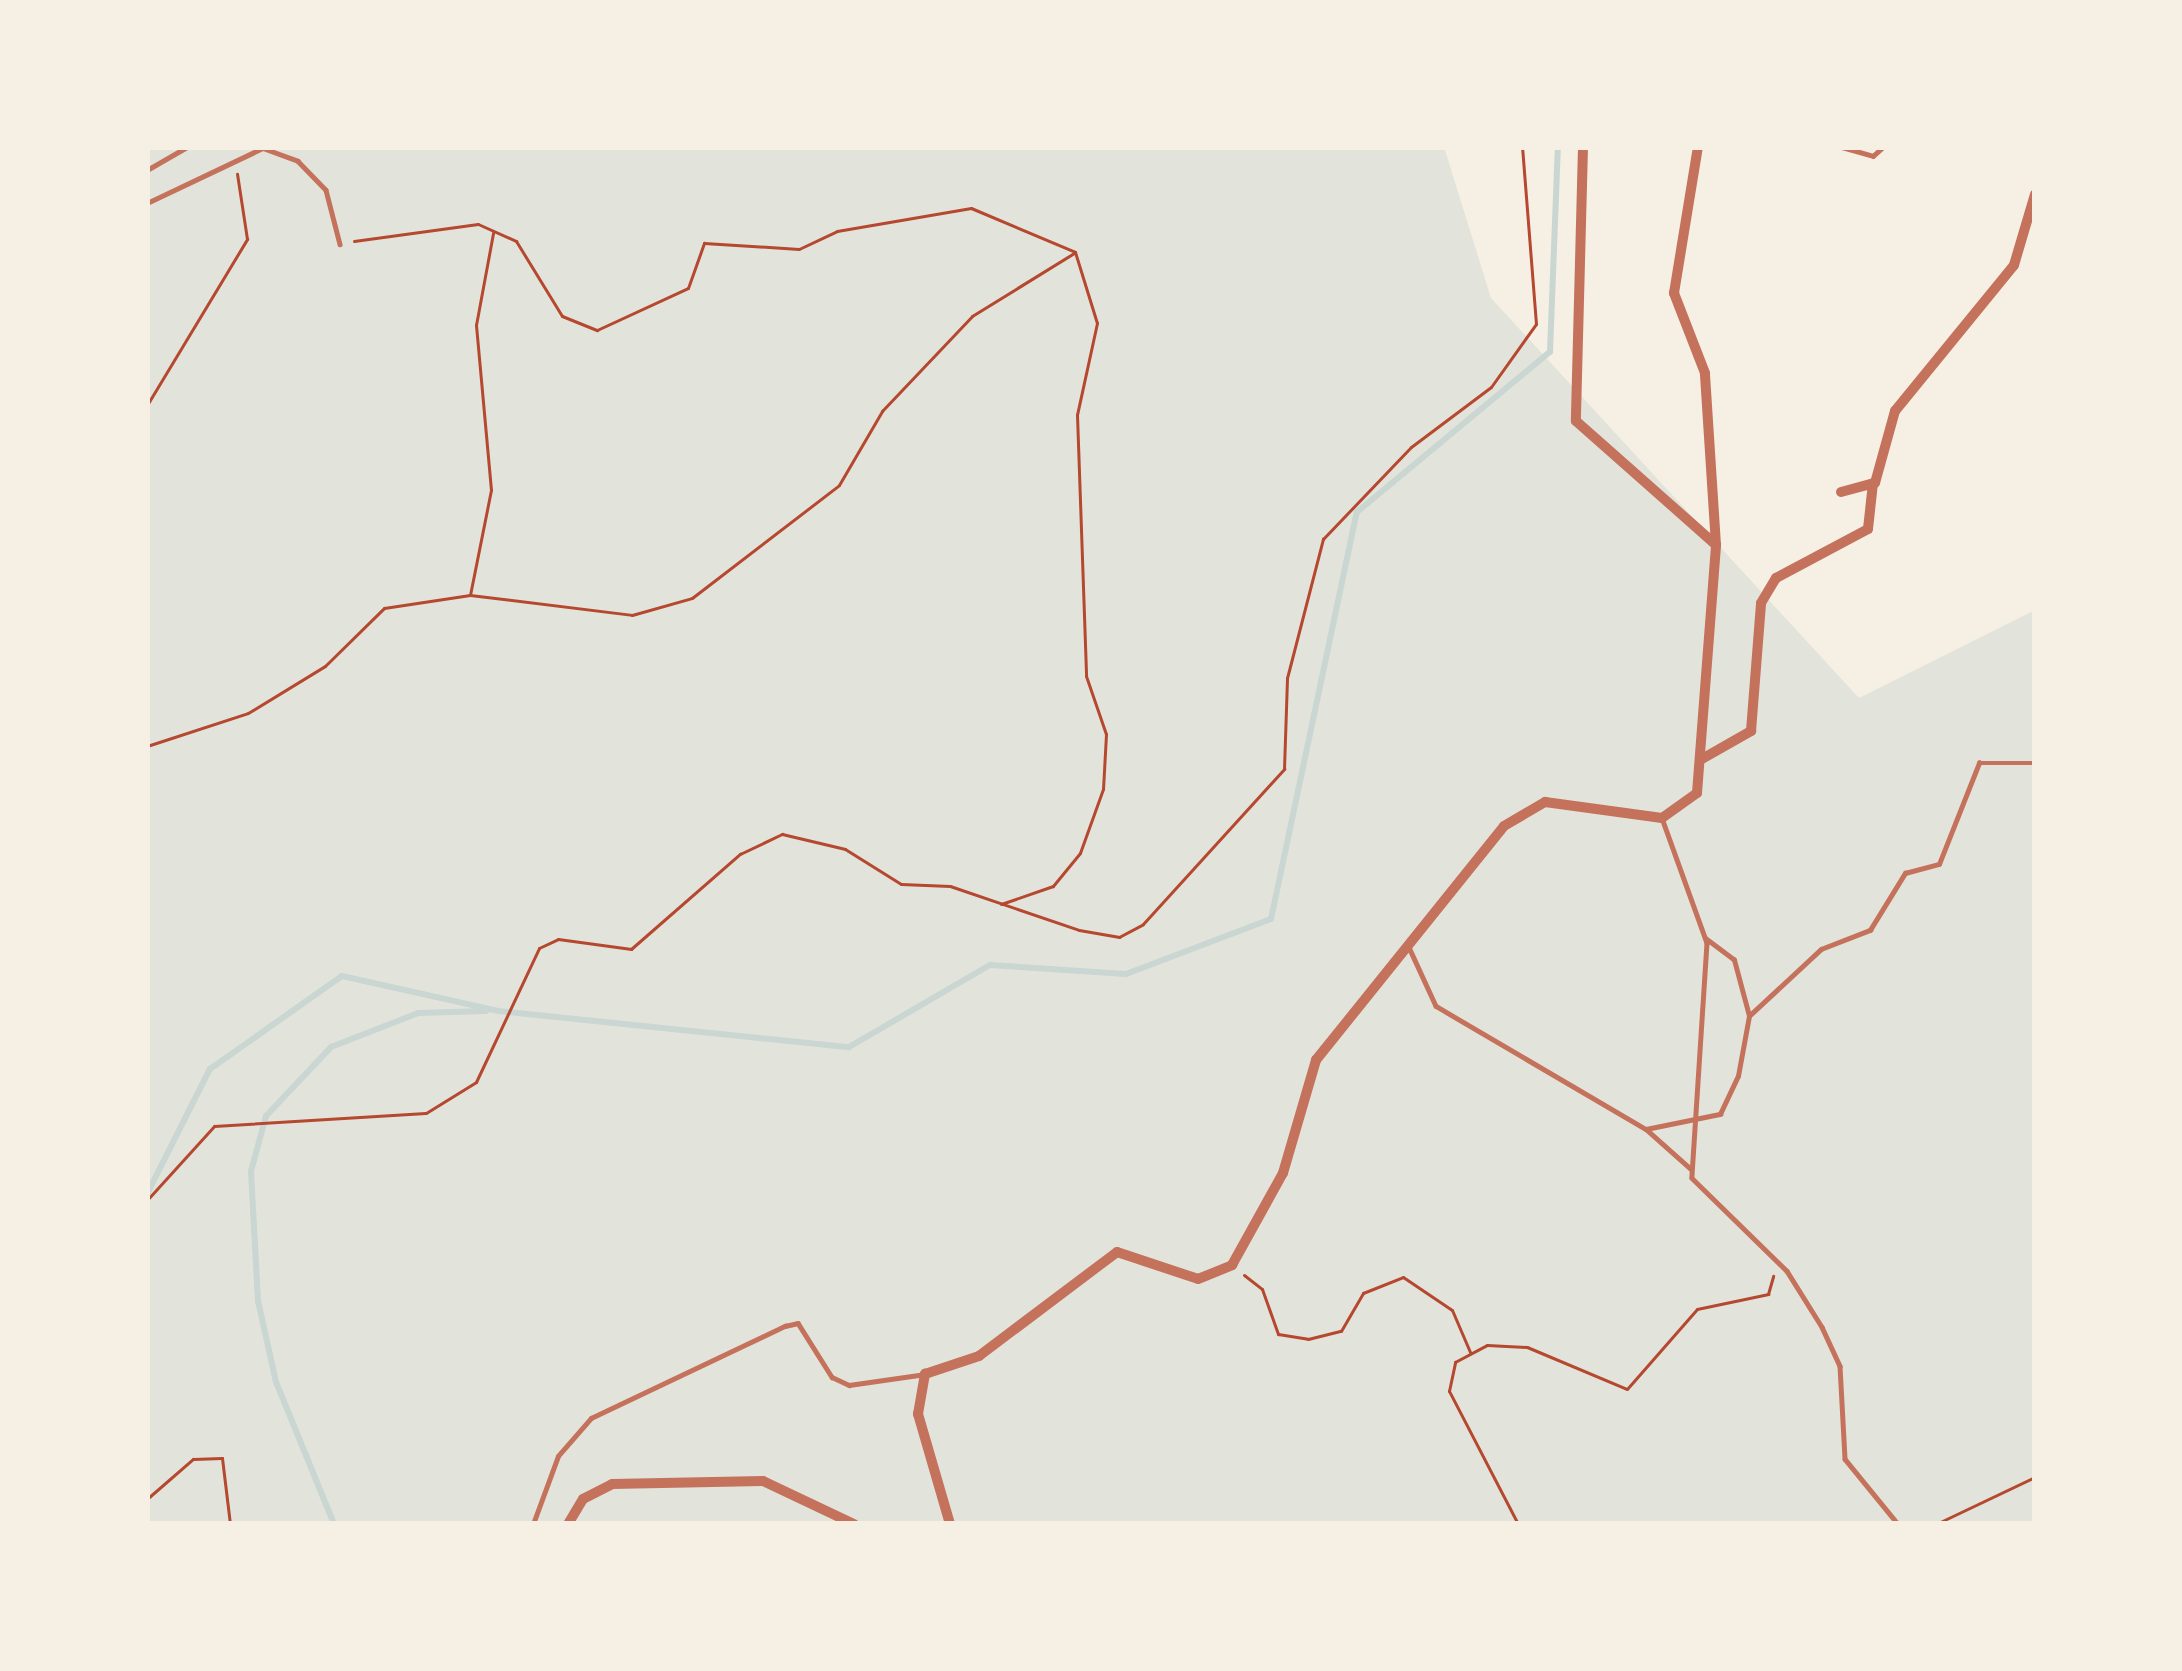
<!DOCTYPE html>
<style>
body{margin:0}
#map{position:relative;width:2182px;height:1671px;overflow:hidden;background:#f6efe4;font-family:"IBM Plex Sans",sans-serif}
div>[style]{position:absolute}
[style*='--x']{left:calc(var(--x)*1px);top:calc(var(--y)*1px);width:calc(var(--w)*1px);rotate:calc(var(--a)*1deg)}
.green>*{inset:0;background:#e2e4dc}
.stream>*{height:6px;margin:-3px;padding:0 3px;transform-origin:3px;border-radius:3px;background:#c9d6d2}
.path>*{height:3px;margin:-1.5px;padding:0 1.5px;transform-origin:1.5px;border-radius:1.5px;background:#b5482f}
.service>*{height:4.5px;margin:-2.25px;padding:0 2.25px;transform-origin:2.25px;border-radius:2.25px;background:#c5725c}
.minor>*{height:10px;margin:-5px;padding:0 5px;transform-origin:5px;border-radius:5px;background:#c5725c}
span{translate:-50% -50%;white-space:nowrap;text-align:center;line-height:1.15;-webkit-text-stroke:9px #f6efe4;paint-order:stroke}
.frame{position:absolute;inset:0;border:150px solid #f6efe4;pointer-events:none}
</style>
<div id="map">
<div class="green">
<div style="clip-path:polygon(147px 147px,1444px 147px,1491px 298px,1859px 698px,2035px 610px,2035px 1524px,147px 1524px)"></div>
</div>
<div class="stream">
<div style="--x:147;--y:1194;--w:140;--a:-63.3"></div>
<div style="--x:210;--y:1069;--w:161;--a:-35.2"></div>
<div style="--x:342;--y:976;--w:160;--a:12.6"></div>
<div style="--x:498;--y:1011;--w:353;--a:5.9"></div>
<div style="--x:849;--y:1047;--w:163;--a:-30.2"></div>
<div style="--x:990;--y:965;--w:136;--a:3.8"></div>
<div style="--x:1126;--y:974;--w:155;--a:-20.8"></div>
<div style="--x:1271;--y:919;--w:416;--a:-78.1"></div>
<div style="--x:1357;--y:512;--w:251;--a:-39.7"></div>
<div style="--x:1550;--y:352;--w:205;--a:-87.8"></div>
<div style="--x:334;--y:1524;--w:153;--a:-112.2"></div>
<div style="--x:276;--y:1382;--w:83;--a:-102.5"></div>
<div style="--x:258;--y:1301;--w:130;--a:-93.1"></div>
<div style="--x:251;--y:1171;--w:57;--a:-74.7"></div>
<div style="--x:266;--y:1116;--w:95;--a:-46.7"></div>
<div style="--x:331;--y:1047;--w:93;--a:-21.3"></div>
<div style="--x:418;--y:1013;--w:68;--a:-1.7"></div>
</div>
<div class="path">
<div style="--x:354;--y:241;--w:125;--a:-7.8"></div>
<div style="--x:478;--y:224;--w:42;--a:24.1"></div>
<div style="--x:516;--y:241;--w:88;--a:58.5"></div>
<div style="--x:562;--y:316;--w:38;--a:22"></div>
<div style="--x:597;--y:330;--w:100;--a:-24.8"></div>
<div style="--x:688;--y:288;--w:48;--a:-70.4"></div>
<div style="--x:704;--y:243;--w:95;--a:3.6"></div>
<div style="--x:799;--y:249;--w:42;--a:-25.3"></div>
<div style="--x:837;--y:231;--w:136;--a:-9.7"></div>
<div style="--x:971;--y:208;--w:113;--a:22.9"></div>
<div style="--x:1075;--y:252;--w:74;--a:72.8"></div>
<div style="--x:1097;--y:323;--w:94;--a:102.3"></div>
<div style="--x:1077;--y:415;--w:261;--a:88"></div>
<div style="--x:1086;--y:676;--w:61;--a:71"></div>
<div style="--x:1106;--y:734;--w:55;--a:93.1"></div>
<div style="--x:1103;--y:789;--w:68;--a:109.8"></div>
<div style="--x:1080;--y:853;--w:43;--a:129.3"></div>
<div style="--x:1053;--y:886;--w:55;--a:160.9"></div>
<div style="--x:147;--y:405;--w:194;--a:-58.9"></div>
<div style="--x:247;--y:239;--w:66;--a:-98.7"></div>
<div style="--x:470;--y:595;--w:107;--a:-78.7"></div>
<div style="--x:491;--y:490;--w:166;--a:-95.2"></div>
<div style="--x:476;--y:325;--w:94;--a:-79.5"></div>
<div style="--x:147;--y:746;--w:106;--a:-18.1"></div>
<div style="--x:248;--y:713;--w:90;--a:-31.4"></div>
<div style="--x:325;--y:666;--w:83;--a:-44.5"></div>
<div style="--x:384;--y:608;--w:87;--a:-8.6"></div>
<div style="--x:470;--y:595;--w:163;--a:7"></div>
<div style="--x:632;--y:615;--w:62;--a:-15.8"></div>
<div style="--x:692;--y:598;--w:185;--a:-37.5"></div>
<div style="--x:839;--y:485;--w:86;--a:-59.8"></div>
<div style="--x:882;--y:411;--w:131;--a:-46.5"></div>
<div style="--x:972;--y:316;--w:120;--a:-31.7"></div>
<div style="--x:147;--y:1200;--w:100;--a:-47.8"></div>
<div style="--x:214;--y:1126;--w:212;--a:-3.5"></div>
<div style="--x:426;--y:1113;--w:59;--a:-31.8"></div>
<div style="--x:476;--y:1082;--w:148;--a:-64.8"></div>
<div style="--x:539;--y:948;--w:21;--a:-25"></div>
<div style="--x:558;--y:939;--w:74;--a:7.8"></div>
<div style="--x:631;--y:949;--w:145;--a:-41.1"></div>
<div style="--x:740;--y:854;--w:47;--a:-25.5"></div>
<div style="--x:782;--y:834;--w:65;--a:13.4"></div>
<div style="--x:845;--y:849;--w:66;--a:32"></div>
<div style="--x:901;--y:884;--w:49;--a:2.3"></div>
<div style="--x:950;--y:886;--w:136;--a:18.8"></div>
<div style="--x:1079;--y:930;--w:41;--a:9.9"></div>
<div style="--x:1119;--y:937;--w:27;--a:-28"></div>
<div style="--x:1143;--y:924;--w:210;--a:-47.7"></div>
<div style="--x:1284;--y:769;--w:91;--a:-88.1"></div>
<div style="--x:1287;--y:678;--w:144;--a:-75.5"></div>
<div style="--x:1323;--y:539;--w:127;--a:-46.3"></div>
<div style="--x:1411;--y:447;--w:100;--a:-36.9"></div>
<div style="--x:1491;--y:387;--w:77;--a:-54.5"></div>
<div style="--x:1536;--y:324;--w:178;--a:-94.5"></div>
<div style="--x:1244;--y:1275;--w:23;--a:38"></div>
<div style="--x:1262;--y:1289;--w:48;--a:70.4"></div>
<div style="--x:1278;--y:1334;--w:30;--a:9"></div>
<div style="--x:1308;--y:1339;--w:34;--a:-14"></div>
<div style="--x:1341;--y:1331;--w:44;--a:-59.9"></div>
<div style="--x:1363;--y:1293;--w:43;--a:-21.8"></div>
<div style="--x:1403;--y:1277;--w:59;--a:34"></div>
<div style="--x:1452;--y:1310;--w:46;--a:66.8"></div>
<div style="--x:148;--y:1498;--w:60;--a:-40.9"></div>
<div style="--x:193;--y:1459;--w:29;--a:-2"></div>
<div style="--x:222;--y:1458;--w:66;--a:83.1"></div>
<div style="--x:1518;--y:1524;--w:150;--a:-117.4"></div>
<div style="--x:1449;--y:1391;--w:30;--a:-78"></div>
<div style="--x:1455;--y:1362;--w:36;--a:-28"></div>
<div style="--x:1487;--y:1345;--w:40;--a:2.9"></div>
<div style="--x:1527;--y:1347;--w:108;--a:22.8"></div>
<div style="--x:1627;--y:1389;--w:106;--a:-48.8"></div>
<div style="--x:1697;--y:1309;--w:73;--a:-11.9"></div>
<div style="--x:1768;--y:1294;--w:19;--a:-74"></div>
<div style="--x:1936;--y:1524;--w:110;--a:-25.4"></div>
</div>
<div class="service">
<div style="--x:1842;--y:147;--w:32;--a:16"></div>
<div style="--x:1873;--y:156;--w:13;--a:-42"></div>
<div style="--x:147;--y:170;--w:46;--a:-29.9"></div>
<div style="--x:147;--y:203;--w:128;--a:-25.4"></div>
<div style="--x:263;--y:148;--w:37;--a:20"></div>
<div style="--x:298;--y:161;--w:40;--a:46"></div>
<div style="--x:326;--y:190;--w:56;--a:75.5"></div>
<div style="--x:1662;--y:818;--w:133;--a:70.2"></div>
<div style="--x:1707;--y:943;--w:235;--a:93.7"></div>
<div style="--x:1692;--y:1178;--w:133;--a:44.4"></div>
<div style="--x:1787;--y:1271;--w:66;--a:58"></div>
<div style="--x:1822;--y:1327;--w:43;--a:65.2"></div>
<div style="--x:1840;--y:1366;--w:93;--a:86.9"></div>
<div style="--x:1845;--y:1459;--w:84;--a:50.8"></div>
<div style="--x:1408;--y:945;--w:67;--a:65.3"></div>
<div style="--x:1436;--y:1006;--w:243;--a:30.4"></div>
<div style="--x:1646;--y:1129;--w:76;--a:-11.5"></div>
<div style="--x:1720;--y:1114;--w:42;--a:-64.7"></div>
<div style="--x:1738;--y:1076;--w:61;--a:-79.6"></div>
<div style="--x:1749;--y:1016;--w:58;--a:-105"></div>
<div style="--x:1734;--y:960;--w:35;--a:-143"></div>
<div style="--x:1749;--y:1016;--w:98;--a:-42.9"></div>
<div style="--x:1821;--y:949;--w:53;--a:-21.2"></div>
<div style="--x:1870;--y:930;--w:67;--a:-58.4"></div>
<div style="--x:1905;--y:873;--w:35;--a:-15"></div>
<div style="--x:1939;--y:864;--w:109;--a:-68.4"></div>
<div style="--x:1979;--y:763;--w:56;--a:0"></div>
<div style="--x:1646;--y:1129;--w:60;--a:41.6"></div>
<div style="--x:533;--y:1524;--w:72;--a:-69.8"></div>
<div style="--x:558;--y:1456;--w:50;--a:-49"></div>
<div style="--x:591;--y:1418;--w:215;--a:-25.4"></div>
<div style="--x:785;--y:1326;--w:13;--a:-13"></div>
<div style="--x:798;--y:1323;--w:64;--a:57.8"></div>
<div style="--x:832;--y:1377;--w:19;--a:25"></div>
<div style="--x:849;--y:1385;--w:77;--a:-8.2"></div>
</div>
<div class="minor">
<div style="--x:1583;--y:147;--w:274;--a:91.5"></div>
<div style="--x:1576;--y:421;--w:187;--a:41.5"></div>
<div style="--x:1841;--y:492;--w:35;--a:-15"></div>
<div style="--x:1875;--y:483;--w:75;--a:-74.5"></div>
<div style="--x:1895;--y:411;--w:188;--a:-50.8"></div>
<div style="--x:2014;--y:265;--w:74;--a:-73.5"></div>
<div style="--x:1700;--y:760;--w:59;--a:-29.6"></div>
<div style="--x:1751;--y:731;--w:128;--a:-85.5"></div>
<div style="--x:1761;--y:603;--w:29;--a:-59"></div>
<div style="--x:1776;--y:578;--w:104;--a:-28"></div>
<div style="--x:1868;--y:529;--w:46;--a:-83.8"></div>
<div style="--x:568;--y:1524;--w:29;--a:-59"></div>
<div style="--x:583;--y:1499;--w:33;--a:-27"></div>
<div style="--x:612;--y:1484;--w:151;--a:-1.1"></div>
<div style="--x:763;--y:1481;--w:101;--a:25.3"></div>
<div style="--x:950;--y:1524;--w:115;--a:-106.2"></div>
<div style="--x:918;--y:1414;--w:41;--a:-80.1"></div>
<div style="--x:925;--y:1374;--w:57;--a:-18.4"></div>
<div style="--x:979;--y:1356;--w:173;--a:-37"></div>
<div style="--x:1117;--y:1252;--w:85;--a:18.4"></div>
<div style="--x:1198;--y:1279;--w:37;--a:-22"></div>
<div style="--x:1232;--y:1265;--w:105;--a:-61"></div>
<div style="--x:1283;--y:1173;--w:118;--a:-73.7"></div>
<div style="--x:1316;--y:1060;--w:300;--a:-51.2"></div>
<div style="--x:1504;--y:826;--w:48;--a:-30.3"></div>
<div style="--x:1545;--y:802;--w:118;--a:7.8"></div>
<div style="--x:1662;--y:818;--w:43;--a:-35.5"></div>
<div style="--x:1697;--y:793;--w:249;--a:-85.6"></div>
<div style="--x:1716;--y:545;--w:172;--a:-93.7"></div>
<div style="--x:1705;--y:373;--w:86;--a:-111.2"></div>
<div style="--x:1674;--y:293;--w:148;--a:-80.7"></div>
</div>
<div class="frame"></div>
</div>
